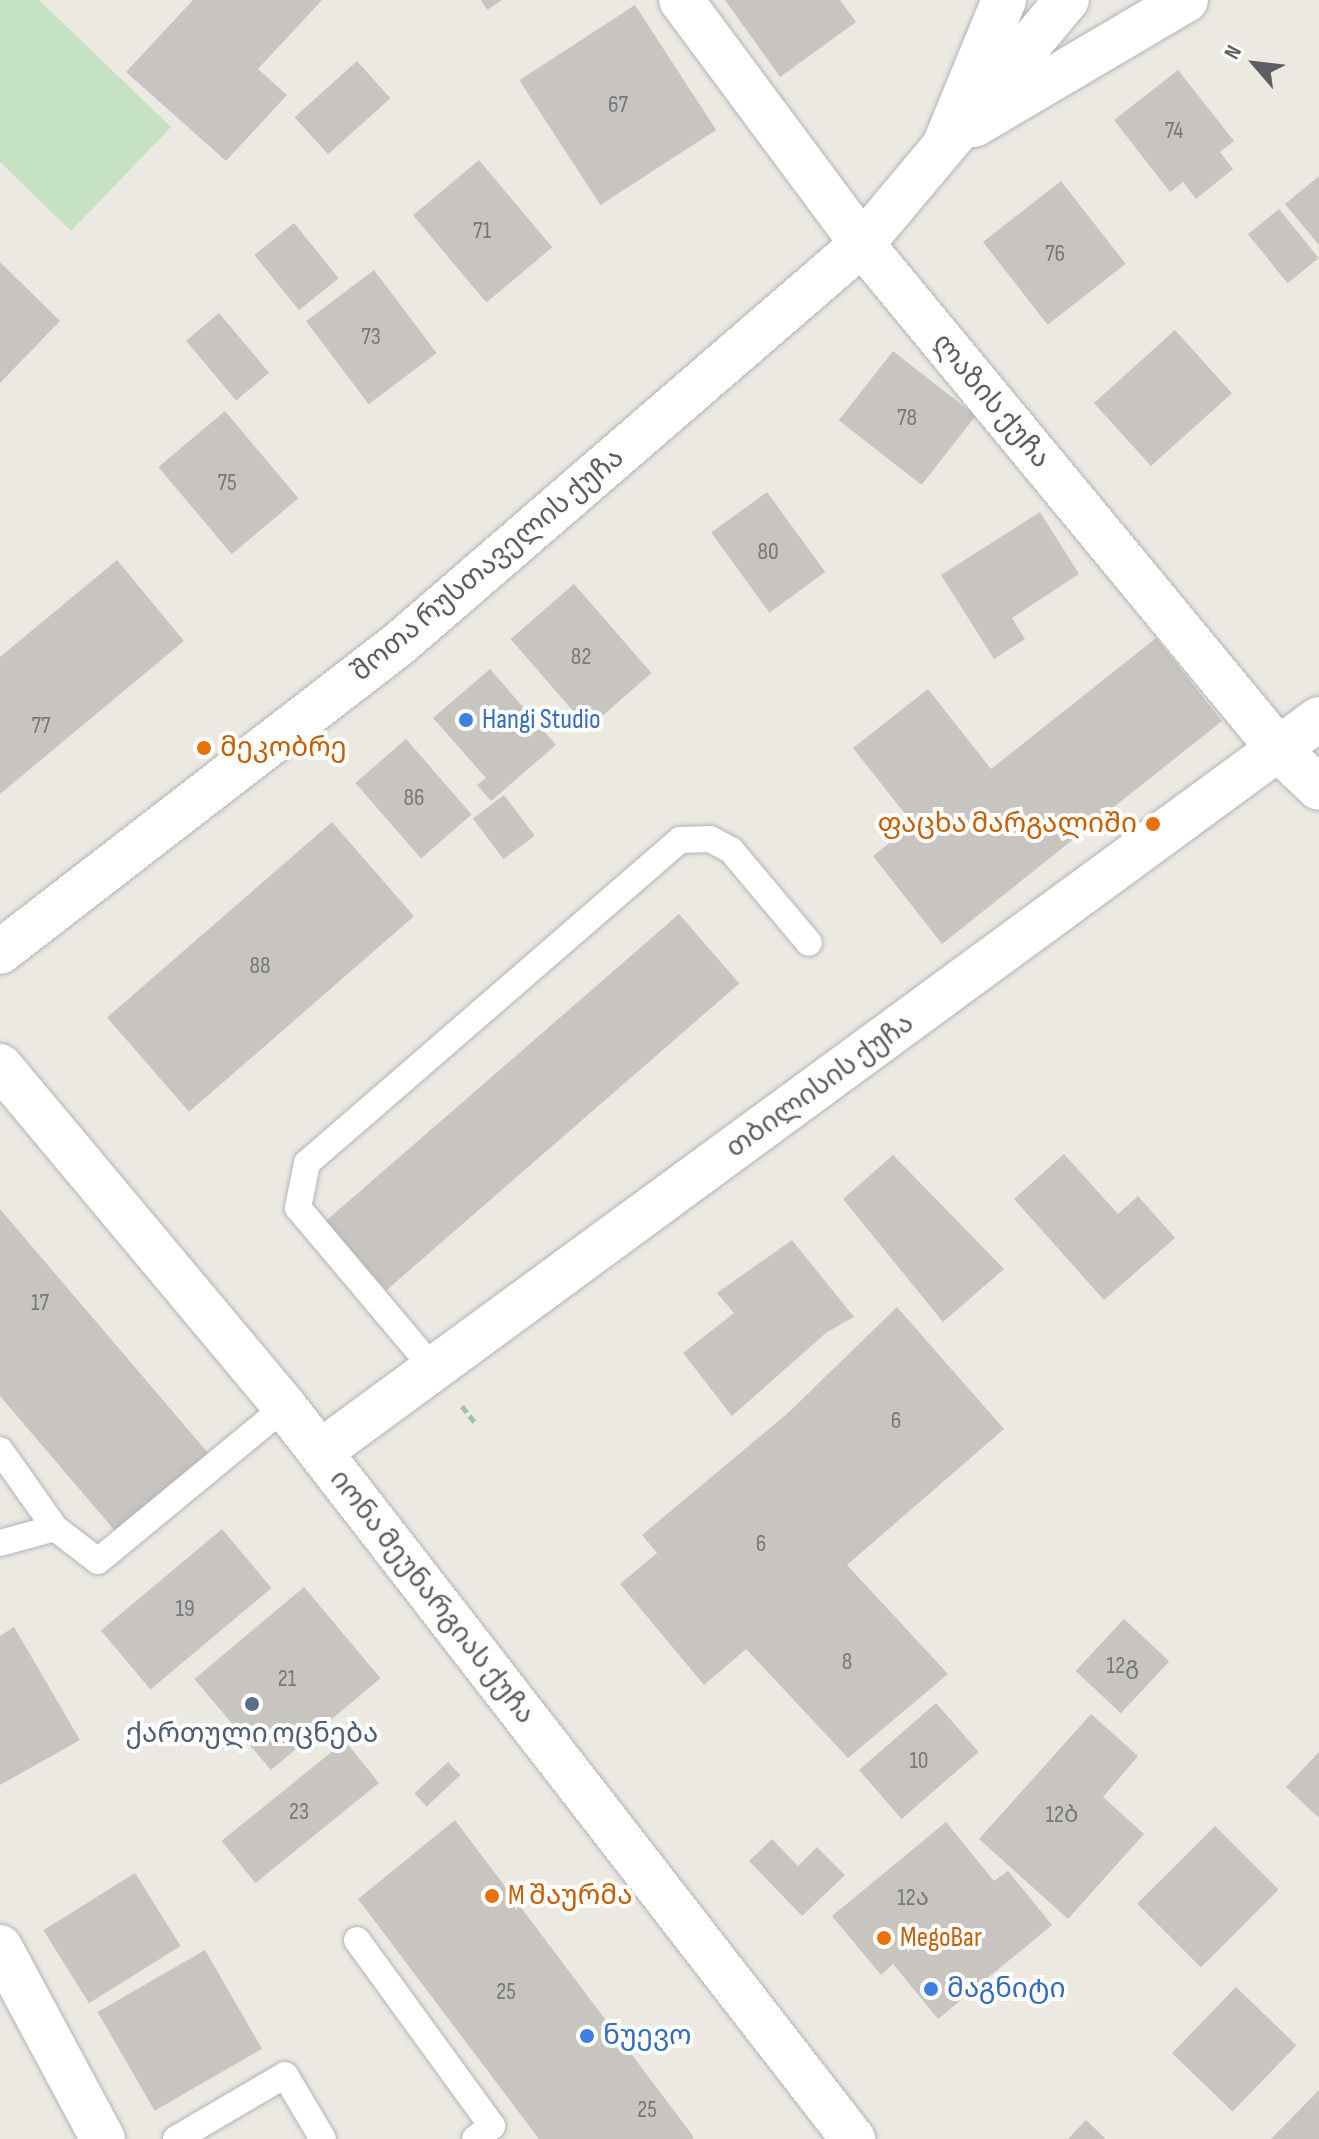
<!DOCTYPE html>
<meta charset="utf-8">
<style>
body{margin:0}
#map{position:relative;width:1319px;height:2139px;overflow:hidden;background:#ece9e3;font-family:"Sofia Sans Condensed","Noto Sans Georgian",sans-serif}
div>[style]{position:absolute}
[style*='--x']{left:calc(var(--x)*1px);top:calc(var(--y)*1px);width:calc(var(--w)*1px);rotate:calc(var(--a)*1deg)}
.green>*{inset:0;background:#c5e2c2}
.building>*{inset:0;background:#c8c4c0;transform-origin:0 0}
.path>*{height:5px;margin-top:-2.5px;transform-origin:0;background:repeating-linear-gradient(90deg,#9dc4a4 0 8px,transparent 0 12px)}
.roads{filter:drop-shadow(0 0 2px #b0b4b7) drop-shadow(0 0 2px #b0b4b7)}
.service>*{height:26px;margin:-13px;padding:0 13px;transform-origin:13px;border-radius:13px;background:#fff}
.minor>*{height:44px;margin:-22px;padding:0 22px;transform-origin:22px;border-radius:22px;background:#fff}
.tertiary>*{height:44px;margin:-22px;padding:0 22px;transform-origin:22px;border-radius:22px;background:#fff}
.secondary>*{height:44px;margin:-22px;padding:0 22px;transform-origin:22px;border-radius:22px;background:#fff}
.dots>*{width:22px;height:22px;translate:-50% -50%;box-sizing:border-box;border:4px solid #fff;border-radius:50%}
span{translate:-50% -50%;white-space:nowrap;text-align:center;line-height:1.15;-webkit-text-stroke:8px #fff;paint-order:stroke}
.number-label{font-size:24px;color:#76787a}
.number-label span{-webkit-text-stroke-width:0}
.street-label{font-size:28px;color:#5b5f62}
.shop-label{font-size:28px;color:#366cbe}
.left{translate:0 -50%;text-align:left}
.food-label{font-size:28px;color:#c56008}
.right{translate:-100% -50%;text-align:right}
.service-label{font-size:28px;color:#4e5e75}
.north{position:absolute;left:1215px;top:24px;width:80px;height:80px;-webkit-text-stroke:6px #fff;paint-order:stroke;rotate:298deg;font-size:22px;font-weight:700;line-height:32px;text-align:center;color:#5b5f62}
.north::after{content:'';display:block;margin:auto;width:28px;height:36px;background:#5b5f62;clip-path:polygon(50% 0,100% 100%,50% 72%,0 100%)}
</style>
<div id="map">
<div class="green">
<div style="clip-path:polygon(0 0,39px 0,171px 127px,71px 231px,0 162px)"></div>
</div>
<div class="building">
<div style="clip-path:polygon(193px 0,322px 0,258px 69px,287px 95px,226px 161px,126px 72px)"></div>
<div style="clip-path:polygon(481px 0,502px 0,487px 10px)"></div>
<div style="clip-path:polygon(725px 0,840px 0,856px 22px,780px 77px)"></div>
<div style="left:635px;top:5px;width:149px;height:138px;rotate:57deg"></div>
<div style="left:357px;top:61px;width:50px;height:84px;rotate:48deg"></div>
<div style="clip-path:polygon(1178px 70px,1234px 141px,1220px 152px,1233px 169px,1196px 199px,1183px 182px,1170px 192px,1114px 120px)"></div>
<div style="left:479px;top:160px;width:114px;height:86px;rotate:50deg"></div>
<div style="clip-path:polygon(1319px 176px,1319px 245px,1285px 204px)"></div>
<div style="left:1061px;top:181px;width:105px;height:99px;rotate:52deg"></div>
<div style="left:1279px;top:209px;width:63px;height:40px;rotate:51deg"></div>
<div style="left:294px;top:223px;width:71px;height:51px;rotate:51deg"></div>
<div style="clip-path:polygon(0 262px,60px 321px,0 383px)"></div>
<div style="left:374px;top:270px;width:104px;height:85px;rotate:53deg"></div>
<div style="left:219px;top:313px;width:78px;height:43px;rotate:50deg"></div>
<div style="left:1175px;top:330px;width:85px;height:109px;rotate:48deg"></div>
<div style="left:893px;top:351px;width:105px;height:88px;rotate:38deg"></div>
<div style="left:225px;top:411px;width:114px;height:87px;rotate:50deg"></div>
<div style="left:767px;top:492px;width:99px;height:69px;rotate:54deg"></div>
<div style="clip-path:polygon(1040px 512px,1079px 574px,1012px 618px,1025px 639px,994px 659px,941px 575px)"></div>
<div style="clip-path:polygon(117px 560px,184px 641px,0 794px,0 657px)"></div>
<div style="left:574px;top:584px;width:118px;height:84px;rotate:49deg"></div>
<div style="clip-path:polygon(1156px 638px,1222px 721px,942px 944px,873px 856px,913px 824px,853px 748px,928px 689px,991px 769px)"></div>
<div style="clip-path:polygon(490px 669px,556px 745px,491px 801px,477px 785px,486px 778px,433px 718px)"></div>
<div style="left:406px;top:739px;width:100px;height:67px;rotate:49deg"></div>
<div style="left:504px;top:795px;width:51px;height:39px;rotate:53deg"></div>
<div style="left:332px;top:822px;width:125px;height:298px;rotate:49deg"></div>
<div style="left:679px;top:914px;width:92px;height:468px;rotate:49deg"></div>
<div style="clip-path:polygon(1064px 1154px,1118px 1214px,1138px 1196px,1175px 1238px,1104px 1300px,1014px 1199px)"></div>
<div style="clip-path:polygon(893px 1155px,1004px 1269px,943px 1322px,843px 1199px)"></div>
<div style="clip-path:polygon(0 1209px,208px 1453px,116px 1532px,0 1396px)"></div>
<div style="clip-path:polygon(792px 1240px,854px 1317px,827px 1332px,732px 1416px,683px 1353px,734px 1313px,717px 1293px)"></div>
<div style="clip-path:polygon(897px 1307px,1004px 1429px,847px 1565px,948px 1674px,848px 1758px,746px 1649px,704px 1685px,620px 1584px,657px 1553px,642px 1535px,788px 1413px)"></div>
<div style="left:222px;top:1529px;width:77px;height:158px;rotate:50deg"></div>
<div style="left:304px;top:1587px;width:119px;height:143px;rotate:50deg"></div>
<div style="left:1124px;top:1619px;width:62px;height:71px;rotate:43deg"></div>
<div style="clip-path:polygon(14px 1627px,80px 1740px,0 1785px,0 1636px)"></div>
<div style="left:936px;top:1703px;width:65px;height:102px;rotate:49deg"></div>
<div style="clip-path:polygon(1091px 1714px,1138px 1756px,1103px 1797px,1144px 1834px,1068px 1919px,979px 1839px)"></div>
<div style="left:345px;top:1741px;width:54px;height:159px;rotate:51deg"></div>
<div style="clip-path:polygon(1319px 1752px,1319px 1818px,1286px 1787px)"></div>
<div style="left:448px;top:1762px;width:18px;height:46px;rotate:47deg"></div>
<div style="clip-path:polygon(455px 1820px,693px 2136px,693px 2139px,539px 2139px,358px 1899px)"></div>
<div style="clip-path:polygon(946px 1822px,994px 1881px,1008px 1871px,1052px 1925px,938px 2019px,893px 1964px,881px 1975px,832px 1916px)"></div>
<div style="left:1215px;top:1826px;width:90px;height:110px;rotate:45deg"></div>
<div style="clip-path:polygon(772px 1839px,798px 1866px,817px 1847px,845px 1875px,802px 1916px,749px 1861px)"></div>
<div style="left:135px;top:1873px;width:86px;height:108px;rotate:58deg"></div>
<div style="left:205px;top:1950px;width:114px;height:124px;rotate:60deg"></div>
<div style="left:1236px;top:1987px;width:84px;height:92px;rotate:44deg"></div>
<div style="clip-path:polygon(1319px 2090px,1319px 2139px,1271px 2139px)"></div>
<div style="clip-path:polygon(1086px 2120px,1106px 2139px,1068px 2139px)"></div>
</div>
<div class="path">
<div style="--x:462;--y:1406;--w:24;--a:52"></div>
</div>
<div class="roads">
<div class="service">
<div style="--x:432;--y:1367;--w:208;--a:-130.1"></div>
<div style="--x:298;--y:1208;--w:46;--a:-78.7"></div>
<div style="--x:307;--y:1163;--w:493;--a:-40.9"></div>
<div style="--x:680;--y:840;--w:30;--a:-2"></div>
<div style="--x:710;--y:839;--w:24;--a:28"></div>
<div style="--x:731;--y:850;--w:121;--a:50"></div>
<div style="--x:0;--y:1450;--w:95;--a:54.8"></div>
<div style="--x:0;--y:1543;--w:57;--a:-15.3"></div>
<div style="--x:55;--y:1528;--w:54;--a:37.5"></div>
<div style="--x:98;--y:1561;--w:242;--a:-39.5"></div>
<div style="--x:357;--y:1940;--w:230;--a:54"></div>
<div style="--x:492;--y:2126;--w:21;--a:143"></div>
<div style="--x:176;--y:2139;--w:126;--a:-30.4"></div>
<div style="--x:285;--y:2075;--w:74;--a:59.3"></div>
</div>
<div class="minor">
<div style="--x:681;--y:0;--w:304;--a:53.4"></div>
<div style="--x:862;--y:244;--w:659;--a:50.48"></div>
<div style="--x:1281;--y:752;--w:52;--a:43.5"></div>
<div style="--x:946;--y:141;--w:152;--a:-67.6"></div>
<div style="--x:320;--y:1452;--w:1239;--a:-36.27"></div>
<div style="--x:0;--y:1947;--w:218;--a:61.8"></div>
</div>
<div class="tertiary">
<div style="--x:974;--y:125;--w:246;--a:-30.5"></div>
<div style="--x:0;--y:952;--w:504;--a:-37.67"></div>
<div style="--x:399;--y:644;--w:612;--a:-40.82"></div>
<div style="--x:862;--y:244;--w:319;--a:-50"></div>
</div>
<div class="secondary">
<div style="--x:0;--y:1066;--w:444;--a:50.1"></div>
<div style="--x:285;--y:1407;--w:927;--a:52.19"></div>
</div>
</div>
<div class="dots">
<div style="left:466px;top:720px;background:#3f7fe0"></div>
<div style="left:204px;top:748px;background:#e8710a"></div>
<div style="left:1153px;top:824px;background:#e8710a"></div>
<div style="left:252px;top:1704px;background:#5c6f8a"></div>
<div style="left:492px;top:1896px;background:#e8710a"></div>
<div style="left:884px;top:1938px;background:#e8710a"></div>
<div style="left:931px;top:1989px;background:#3f7fe0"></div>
<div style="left:587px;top:2036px;background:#3f7fe0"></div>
</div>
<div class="number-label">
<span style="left:618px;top:105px">67</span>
<span style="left:1174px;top:131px">74</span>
<span style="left:482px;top:231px">71</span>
<span style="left:1055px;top:254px">76</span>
<span style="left:371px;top:337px">73</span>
<span style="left:907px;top:418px">78</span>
<span style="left:227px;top:483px">75</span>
<span style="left:768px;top:552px">80</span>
<span style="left:581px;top:657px">82</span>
<span style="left:41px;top:726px">77</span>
<span style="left:414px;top:798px">86</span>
<span style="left:260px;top:966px">88</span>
<span style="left:40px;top:1303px">17</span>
<span style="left:896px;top:1421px">6</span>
<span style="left:761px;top:1544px">6</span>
<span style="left:185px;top:1609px">19</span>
<span style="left:847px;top:1662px">8</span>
<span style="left:1123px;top:1666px">12გ</span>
<span style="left:287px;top:1679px">21</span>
<span style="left:919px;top:1761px">10</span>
<span style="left:299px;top:1812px">23</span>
<span style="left:1062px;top:1815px">12ბ</span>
<span style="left:913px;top:1898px">12ა</span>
<span style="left:506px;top:1992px">25</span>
<span style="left:647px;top:2110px">25</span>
</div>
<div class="street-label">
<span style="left:991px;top:401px;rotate:50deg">ლაზის ქუჩა</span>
<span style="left:488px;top:565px;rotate:-40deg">შოთა რუსთაველის ქუჩა</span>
<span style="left:820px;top:1086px;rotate:-36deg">თბილისის ქუჩა</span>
<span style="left:432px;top:1597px;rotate:52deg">იონა მეუნარგიას ქუჩა</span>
</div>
<div class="shop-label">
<span class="left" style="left:482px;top:720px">Hangi Studio</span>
<span class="left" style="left:947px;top:1989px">მაგნიტი</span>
<span class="left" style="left:603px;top:2036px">ნუევო</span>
</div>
<div class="food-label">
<span class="left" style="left:220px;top:748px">მეკობრე</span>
<span class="right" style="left:1137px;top:824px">ფაცხა მარგალიში</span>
<span class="left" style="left:508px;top:1896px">M შაურმა</span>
<span class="left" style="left:900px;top:1938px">MegoBar</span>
</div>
<div class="service-label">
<span style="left:252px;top:1734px">ქართული ოცნება</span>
</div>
<div class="north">N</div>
</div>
